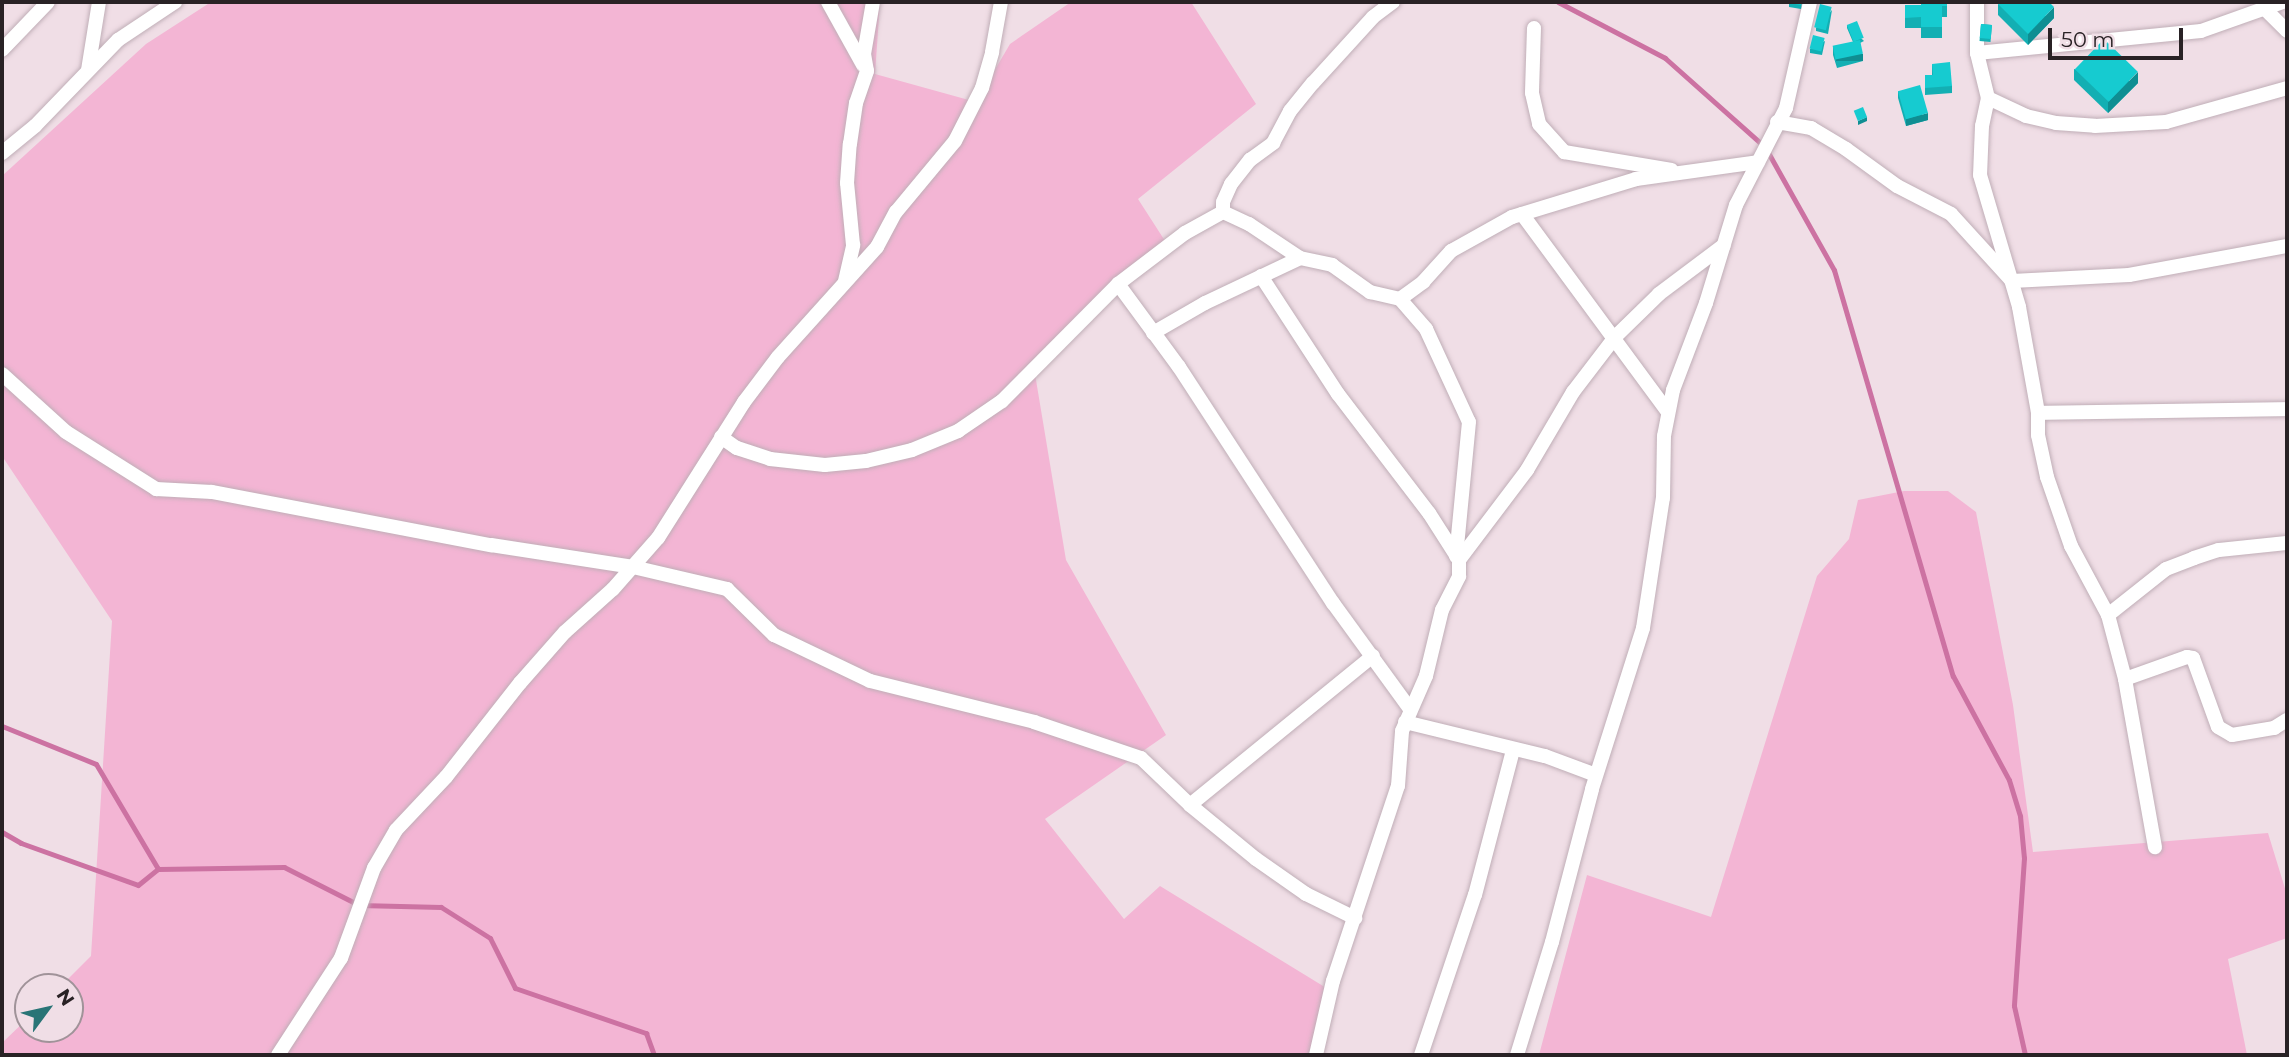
<!DOCTYPE html>
<style>
body{margin:0}
#map{position:relative;width:2289px;height:1057px;overflow:hidden;background:#f0dee6;font-family:Montserrat,sans-serif}
div>[style]{position:absolute}
[style*='--x']{left:calc(var(--x)*1px);top:calc(var(--y)*1px);width:calc(var(--w)*1px);rotate:calc(var(--a)*1deg)}
.green>*{inset:0;background:#f3b5d4}
.stream>*{height:5px;margin:-2.5px;padding:0 2.5px;transform-origin:2.5px;border-radius:2.5px;background:#cc72a2}
.roads{filter:drop-shadow(0 0 2px #c0aeb7) drop-shadow(0 0 2px #c0aeb7)}
.minor>*{height:14px;margin:-7px;padding:0 7px;transform-origin:7px;border-radius:7px;background:#fff}
.wall>*{inset:0;background:#13afb3;transform-origin:0 0}
.shaded-wall>*{inset:0;background:#0f8e92;transform-origin:0 0}
.building>*{inset:0;background:#16cbd0;transform-origin:0 0}
span{translate:-50% -50%;white-space:nowrap;text-align:center;line-height:1.15;-webkit-text-stroke:5px #f0dee6;paint-order:stroke}
.frame{position:absolute;inset:0;border:4px solid #292225;pointer-events:none}
.north{position:absolute;left:14px;top:973px;width:70px;height:70px;box-sizing:border-box;background:#f0dee6;border:2px solid #a09399;border-radius:50%;rotate:57deg;font-size:19px;font-weight:700;line-height:28px;text-align:center;color:#292225}
.north::after{content:'';display:block;margin:auto;width:24px;height:32px;background:#297476;clip-path:polygon(50% 0,100% 100%,50% 72%,0 100%)}
.scale{position:absolute;left:2048px;top:28px;width:135px;height:32px;box-sizing:border-box;border:4px solid #292225;border-top:0;padding-left:9px;font-size:21px;line-height:24px;white-space:nowrap;color:#292225;-webkit-text-stroke:5px #f0dee6;paint-order:stroke}
</style>
<div id="map">
<div class="green">
<div style="clip-path:polygon(211px 2px,880px 2px,875px 74px,976px 102px,1010px 44px,1071px 2px,1191px 2px,1256px 104px,1138px 199px,1167px 244px,1035px 374px,1066px 560px,1166px 735px,1045px 819px,1124px 919px,1160px 886px,1328px 989px,1318px 1055px,2px 1055px,2px 1043px,28px 1018px,28px 1029px,70px 1029px,70px 987px,60px 987px,91px 956px,112px 621px,2px 456px,2px 176px,146px 44px)"></div>
<div style="clip-path:polygon(1904px 491px,1948px 491px,1976px 512px,2013px 705px,2033px 852px,2268px 833px,2287px 895px,2287px 938px,2228px 959px,2247px 1055px,1539px 1055px,1587px 875px,1711px 917px,1817px 576px,1849px 539px,1858px 500px)"></div>
</div>
<div class="stream">
<div style="--x:1558;--y:2;--w:121;--a:27.6"></div>
<div style="--x:1665;--y:58;--w:134;--a:41.7"></div>
<div style="--x:1765;--y:147;--w:141;--a:60.7"></div>
<div style="--x:1834;--y:270;--w:423;--a:73.7"></div>
<div style="--x:1953;--y:676;--w:118;--a:61.7"></div>
<div style="--x:2009;--y:780;--w:38;--a:73"></div>
<div style="--x:2020;--y:816;--w:42;--a:84.6"></div>
<div style="--x:2024;--y:858;--w:148;--a:93.9"></div>
<div style="--x:2014;--y:1006;--w:50;--a:77.3"></div>
<div style="--x:2;--y:726;--w:101;--a:22"></div>
<div style="--x:96;--y:764;--w:122;--a:59.4"></div>
<div style="--x:158;--y:869;--w:126;--a:-0.9"></div>
<div style="--x:284;--y:867;--w:84;--a:26.9"></div>
<div style="--x:359;--y:905;--w:82;--a:1.4"></div>
<div style="--x:441;--y:907;--w:58;--a:32.3"></div>
<div style="--x:490;--y:938;--w:56;--a:63.4"></div>
<div style="--x:515;--y:988;--w:139;--a:19"></div>
<div style="--x:646;--y:1033;--w:23;--a:70"></div>
<div style="--x:2;--y:832;--w:22;--a:30"></div>
<div style="--x:21;--y:843;--w:124;--a:19.7"></div>
<div style="--x:138;--y:885;--w:26;--a:-39"></div>
</div>
<div class="roads">
<div class="minor">
<div style="--x:828;--y:2;--w:72;--a:60.9"></div>
<div style="--x:1977;--y:2;--w:51;--a:90"></div>
<div style="--x:1977;--y:53;--w:46;--a:76.3"></div>
<div style="--x:1988;--y:98;--w:29;--a:102"></div>
<div style="--x:1982;--y:126;--w:49;--a:92.3"></div>
<div style="--x:1980;--y:175;--w:138;--a:73.5"></div>
<div style="--x:2019;--y:307;--w:108;--a:79.8"></div>
<div style="--x:2038;--y:413;--w:22;--a:90"></div>
<div style="--x:2038;--y:435;--w:43;--a:77.9"></div>
<div style="--x:2047;--y:477;--w:73;--a:70.8"></div>
<div style="--x:2071;--y:546;--w:78;--a:61.8"></div>
<div style="--x:2108;--y:615;--w:66;--a:75.1"></div>
<div style="--x:2125;--y:679;--w:171;--a:79.9"></div>
<div style="--x:2265;--y:9;--w:31;--a:45"></div>
<div style="--x:1534;--y:28;--w:65;--a:91.8"></div>
<div style="--x:1532;--y:93;--w:32;--a:77"></div>
<div style="--x:1539;--y:124;--w:38;--a:48"></div>
<div style="--x:1564;--y:152;--w:109;--a:9.5"></div>
<div style="--x:2;--y:50;--w:66;--a:-46.2"></div>
<div style="--x:1977;--y:53;--w:225;--a:-5.6"></div>
<div style="--x:2201;--y:31;--w:87;--a:-19.5"></div>
<div style="--x:88;--y:70;--w:69;--a:-80.8"></div>
<div style="--x:1988;--y:98;--w:42;--a:25.3"></div>
<div style="--x:2026;--y:116;--w:31;--a:13"></div>
<div style="--x:2056;--y:123;--w:39;--a:4"></div>
<div style="--x:2095;--y:126;--w:71;--a:-3.2"></div>
<div style="--x:2166;--y:122;--w:126;--a:-15.7"></div>
<div style="--x:1777;--y:122;--w:35;--a:10"></div>
<div style="--x:1811;--y:128;--w:41;--a:31"></div>
<div style="--x:1846;--y:149;--w:63;--a:36"></div>
<div style="--x:1897;--y:186;--w:61;--a:27.4"></div>
<div style="--x:1951;--y:214;--w:91;--a:47.7"></div>
<div style="--x:2012;--y:281;--w:117;--a:-2.9"></div>
<div style="--x:2129;--y:275;--w:161;--a:-10.4"></div>
<div style="--x:2;--y:153;--w:43;--a:-39.3"></div>
<div style="--x:35;--y:126;--w:120;--a:-46"></div>
<div style="--x:118;--y:40;--w:69;--a:-33.7"></div>
<div style="--x:1223;--y:212;--w:10;--a:-90"></div>
<div style="--x:1223;--y:202;--w:20;--a:-66"></div>
<div style="--x:1231;--y:184;--w:31;--a:-52"></div>
<div style="--x:1250;--y:160;--w:29;--a:-36"></div>
<div style="--x:1273;--y:143;--w:36;--a:-62"></div>
<div style="--x:1290;--y:111;--w:36;--a:-51"></div>
<div style="--x:1313;--y:83;--w:89;--a:-47.7"></div>
<div style="--x:1373;--y:17;--w:25;--a:-37"></div>
<div style="--x:1223;--y:212;--w:29;--a:25"></div>
<div style="--x:1249;--y:224;--w:61;--a:33.7"></div>
<div style="--x:1522;--y:214;--w:246;--a:53.6"></div>
<div style="--x:1261;--y:276;--w:141;--a:56.9"></div>
<div style="--x:1338;--y:394;--w:150;--a:52.6"></div>
<div style="--x:1429;--y:513;--w:56;--a:57.4"></div>
<div style="--x:845;--y:281;--w:37;--a:-77"></div>
<div style="--x:853;--y:245;--w:62;--a:-95.5"></div>
<div style="--x:847;--y:183;--w:39;--a:-86"></div>
<div style="--x:850;--y:144;--w:41;--a:-81.7"></div>
<div style="--x:856;--y:103;--w:34;--a:-71"></div>
<div style="--x:867;--y:71;--w:17;--a:-100"></div>
<div style="--x:864;--y:54;--w:53;--a:-80.2"></div>
<div style="--x:1118;--y:284;--w:103;--a:53.7"></div>
<div style="--x:1179;--y:367;--w:282;--a:56.9"></div>
<div style="--x:1333;--y:603;--w:131;--a:54"></div>
<div style="--x:1400;--y:299;--w:40;--a:49"></div>
<div style="--x:1426;--y:329;--w:102;--a:65.2"></div>
<div style="--x:1469;--y:422;--w:135;--a:95.5"></div>
<div style="--x:1153;--y:333;--w:60;--a:-30"></div>
<div style="--x:1205;--y:303;--w:105;--a:-25.3"></div>
<div style="--x:1300;--y:258;--w:33;--a:12"></div>
<div style="--x:1332;--y:265;--w:47;--a:35.4"></div>
<div style="--x:1370;--y:292;--w:31;--a:13"></div>
<div style="--x:1400;--y:299;--w:29;--a:-36"></div>
<div style="--x:1423;--y:282;--w:42;--a:-47.9"></div>
<div style="--x:1451;--y:251;--w:70;--a:-29.1"></div>
<div style="--x:1512;--y:217;--w:130;--a:-17"></div>
<div style="--x:1636;--y:179;--w:123;--a:-7.9"></div>
<div style="--x:2;--y:374;--w:86;--a:42.2"></div>
<div style="--x:66;--y:432;--w:107;--a:32.3"></div>
<div style="--x:156;--y:489;--w:56;--a:3.1"></div>
<div style="--x:212;--y:492;--w:284;--a:10.8"></div>
<div style="--x:491;--y:545;--w:144;--a:8.8"></div>
<div style="--x:633;--y:567;--w:97;--a:13.2"></div>
<div style="--x:727;--y:589;--w:66;--a:44.4"></div>
<div style="--x:774;--y:635;--w:106;--a:25.6"></div>
<div style="--x:870;--y:681;--w:169;--a:14"></div>
<div style="--x:1034;--y:722;--w:113;--a:18.6"></div>
<div style="--x:1141;--y:758;--w:68;--a:43.8"></div>
<div style="--x:1190;--y:805;--w:85;--a:39.3"></div>
<div style="--x:1256;--y:859;--w:61;--a:35"></div>
<div style="--x:1306;--y:894;--w:55;--a:26.1"></div>
<div style="--x:2038;--y:413;--w:249;--a:-0.9"></div>
<div style="--x:721;--y:437;--w:19;--a:35"></div>
<div style="--x:737;--y:448;--w:35;--a:18"></div>
<div style="--x:770;--y:459;--w:55;--a:6.2"></div>
<div style="--x:825;--y:465;--w:41;--a:-5.6"></div>
<div style="--x:866;--y:461;--w:47;--a:-13.4"></div>
<div style="--x:912;--y:450;--w:50;--a:-22.4"></div>
<div style="--x:958;--y:431;--w:53;--a:-34.3"></div>
<div style="--x:1002;--y:401;--w:165;--a:-45.2"></div>
<div style="--x:1118;--y:284;--w:84;--a:-37.3"></div>
<div style="--x:1185;--y:233;--w:43;--a:-28.9"></div>
<div style="--x:2108;--y:615;--w:74;--a:-38.4"></div>
<div style="--x:2166;--y:569;--w:30;--a:-21"></div>
<div style="--x:2194;--y:558;--w:26;--a:-18"></div>
<div style="--x:2219;--y:550;--w:68;--a:-5.9"></div>
<div style="--x:2125;--y:679;--w:66;--a:-19.5"></div>
<div style="--x:2187;--y:657;--w:6;--a:9"></div>
<div style="--x:2193;--y:658;--w:73;--a:70.1"></div>
<div style="--x:2218;--y:727;--w:16;--a:30"></div>
<div style="--x:2232;--y:735;--w:43;--a:-9.5"></div>
<div style="--x:2274;--y:728;--w:15;--a:-32"></div>
<div style="--x:1405;--y:722;--w:144;--a:13.7"></div>
<div style="--x:1545;--y:756;--w:54;--a:20.4"></div>
<div style="--x:1190;--y:805;--w:236;--a:-39.2"></div>
<div style="--x:278;--y:1055;--w:116;--a:-57"></div>
<div style="--x:341;--y:958;--w:96;--a:-69.9"></div>
<div style="--x:374;--y:868;--w:44;--a:-59.9"></div>
<div style="--x:396;--y:830;--w:73;--a:-46.7"></div>
<div style="--x:446;--y:777;--w:120;--a:-51.8"></div>
<div style="--x:520;--y:683;--w:68;--a:-48.6"></div>
<div style="--x:565;--y:632;--w:64;--a:-41.9"></div>
<div style="--x:613;--y:589;--w:68;--a:-48.6"></div>
<div style="--x:658;--y:538;--w:161;--a:-57.7"></div>
<div style="--x:744;--y:402;--w:56;--a:-52.9"></div>
<div style="--x:778;--y:357;--w:148;--a:-48"></div>
<div style="--x:877;--y:247;--w:40;--a:-62"></div>
<div style="--x:896;--y:212;--w:92;--a:-50.3"></div>
<div style="--x:955;--y:141;--w:59;--a:-63"></div>
<div style="--x:982;--y:88;--w:37;--a:-74"></div>
<div style="--x:992;--y:52;--w:51;--a:-79.8"></div>
<div style="--x:1316;--y:1055;--w:76;--a:-77.1"></div>
<div style="--x:1333;--y:981;--w:206;--a:-71.6"></div>
<div style="--x:1398;--y:786;--w:55;--a:-85.8"></div>
<div style="--x:1402;--y:731;--w:60;--a:-66.4"></div>
<div style="--x:1426;--y:676;--w:68;--a:-76.4"></div>
<div style="--x:1442;--y:610;--w:38;--a:-63"></div>
<div style="--x:1459;--y:576;--w:16;--a:-90"></div>
<div style="--x:1459;--y:560;--w:113;--a:-52.9"></div>
<div style="--x:1527;--y:470;--w:91;--a:-59.5"></div>
<div style="--x:1573;--y:392;--w:69;--a:-52.6"></div>
<div style="--x:1615;--y:337;--w:62;--a:-44.3"></div>
<div style="--x:1659;--y:294;--w:81;--a:-37"></div>
<div style="--x:1421;--y:1055;--w:169;--a:-71.4"></div>
<div style="--x:1475;--y:895;--w:150;--a:-75.3"></div>
<div style="--x:1517;--y:1055;--w:118;--a:-72.8"></div>
<div style="--x:1552;--y:942;--w:158;--a:-75.3"></div>
<div style="--x:1592;--y:789;--w:169;--a:-72.4"></div>
<div style="--x:1643;--y:628;--w:132;--a:-81.3"></div>
<div style="--x:1663;--y:498;--w:62;--a:-89.1"></div>
<div style="--x:1664;--y:436;--w:47;--a:-78.9"></div>
<div style="--x:1673;--y:390;--w:93;--a:-69.2"></div>
<div style="--x:1706;--y:303;--w:102;--a:-73"></div>
<div style="--x:1736;--y:205;--w:109;--a:-62.7"></div>
<div style="--x:1786;--y:108;--w:109;--a:-77.2"></div>
</div>
</div>
<div class="wall">
<div style="clip-path:polygon(1802px 2px,1801px 9px,1789px 7px,1789px 3px)"></div>
<div style="clip-path:polygon(1947px 2px,1947px 17px,1942px 17px,1942px 38px,1921px 38px,1921px 28px,1905px 28px,1905px 5px,1921px 5px)"></div>
<div style="clip-path:polygon(1998px 4px,2054px 18px,2028px 45px,1998px 15px)"></div>
<div style="clip-path:polygon(1832px 10px,1828px 34px,1816px 31px,1816px 28px)"></div>
<div style="left:1981px;top:24px;width:11px;height:17px;rotate:5deg"></div>
<div style="clip-path:polygon(1847px 25px,1864px 41px,1860px 43px,1863px 61px,1837px 68px,1833px 55px,1833px 48px,1853px 42px,1847px 28px)"></div>
<div style="clip-path:polygon(1825px 41px,1822px 55px,1810px 53px,1810px 49px)"></div>
<div style="clip-path:polygon(1932px 64px,1952px 86px,1952px 93px,1925px 95px,1925px 75px,1932px 75px)"></div>
<div style="clip-path:polygon(2074px 69px,2138px 83px,2108px 113px,2074px 80px)"></div>
<div style="clip-path:polygon(1898px 91px,1928px 120px,1906px 126px,1898px 98px)"></div>
</div>
<div class="shaded-wall">
<div style="clip-path:polygon(2054px 7px,2054px 18px,2028px 45px,2028px 34px)"></div>
<div style="left:1863px;top:54px;width:7px;height:27px;rotate:90deg"></div>
<div style="clip-path:polygon(2138px 72px,2138px 83px,2108px 113px,2108px 102px)"></div>
<div style="clip-path:polygon(1928px 113px,1928px 120px,1906px 126px,1906px 119px)"></div>
<div style="clip-path:polygon(1867px 117px,1867px 121px,1858px 125px,1858px 121px)"></div>
</div>
<div class="building">
<div style="clip-path:polygon(1789px 2px,1801px 2px,1801px 5px,1789px 3px)"></div>
<div style="clip-path:polygon(1921px 2px,1947px 2px,1947px 6px,1942px 6px,1942px 27px,1921px 27px,1921px 17px,1905px 18px,1905px 5px,1921px 5px)"></div>
<div style="clip-path:polygon(2000px 2px,2049px 2px,2054px 7px,2028px 34px,1998px 4px)"></div>
<div style="left:1820px;top:4px;width:12px;height:24px;rotate:14deg"></div>
<div style="left:1857px;top:21px;width:18px;height:11px;rotate:68deg"></div>
<div style="left:1981px;top:24px;width:11px;height:14px;rotate:5deg"></div>
<div style="left:1813px;top:35px;width:12px;height:14px;rotate:14deg"></div>
<div style="left:2104px;top:39px;width:47px;height:42px;rotate:44deg"></div>
<div style="left:1860px;top:40px;width:14px;height:28px;rotate:78deg"></div>
<div style="clip-path:polygon(1950px 62px,1952px 86px,1925px 88px,1925px 75px,1933px 75px,1932px 64px)"></div>
<div style="left:1920px;top:85px;width:29px;height:23px;rotate:74deg"></div>
<div style="left:1863px;top:107px;width:11px;height:10px;rotate:68deg"></div>
</div>
<div class="frame"></div>
<div class="north">N</div>
<div class="scale">50 m</div>
</div>
